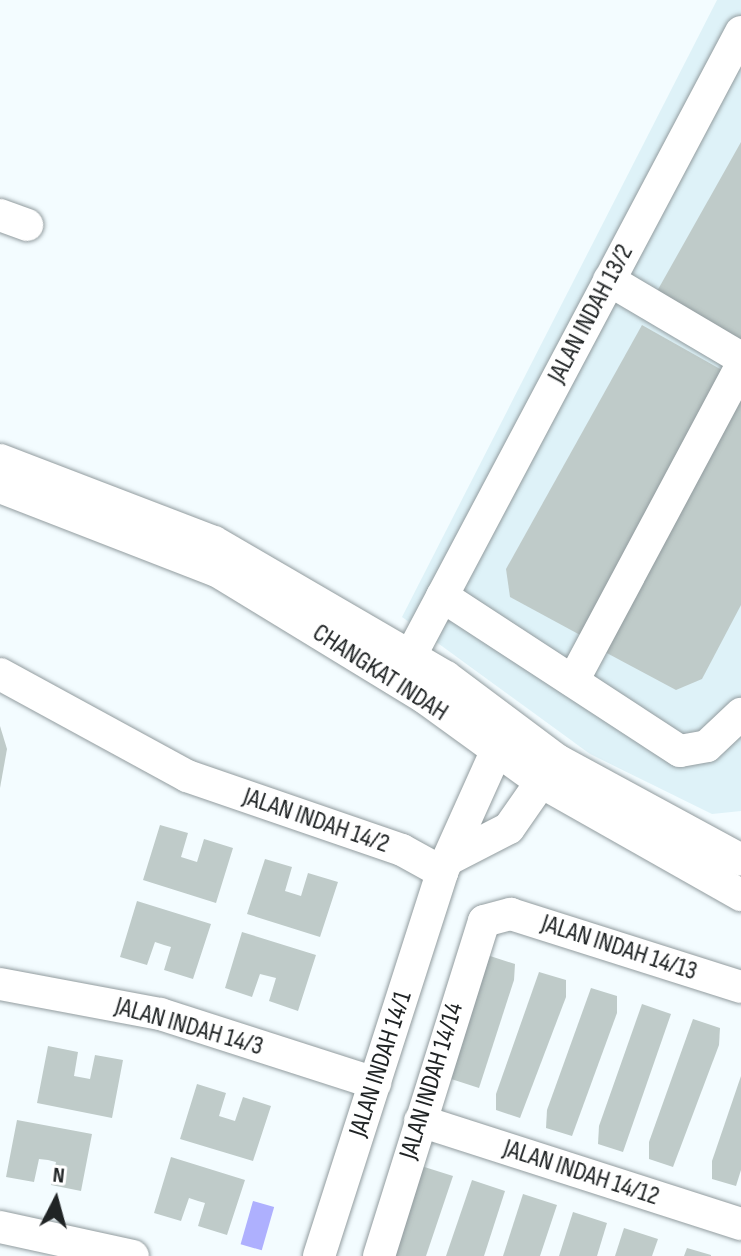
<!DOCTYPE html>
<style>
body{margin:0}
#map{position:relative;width:741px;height:1256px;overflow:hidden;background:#f3fcff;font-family:"Sofia Sans Condensed",sans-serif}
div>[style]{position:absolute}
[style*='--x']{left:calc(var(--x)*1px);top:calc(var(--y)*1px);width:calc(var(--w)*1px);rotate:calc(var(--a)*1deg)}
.built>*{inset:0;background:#def2f8}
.water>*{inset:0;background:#aeb0fe;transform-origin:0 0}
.building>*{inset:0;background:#bfcbc9}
.roads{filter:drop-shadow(0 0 2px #929c9f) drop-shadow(0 0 2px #929c9f)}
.minor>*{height:32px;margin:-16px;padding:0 16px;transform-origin:16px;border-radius:16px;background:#fff}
span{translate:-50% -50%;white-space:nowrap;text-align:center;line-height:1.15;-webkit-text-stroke:6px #fff;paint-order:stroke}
.street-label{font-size:26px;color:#202425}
.north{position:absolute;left:16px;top:1160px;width:80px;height:80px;-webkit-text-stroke:6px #fff;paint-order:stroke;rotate:6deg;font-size:22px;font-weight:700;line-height:32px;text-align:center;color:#202425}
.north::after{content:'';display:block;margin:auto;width:28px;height:36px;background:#202425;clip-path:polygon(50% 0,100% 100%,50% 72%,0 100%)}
</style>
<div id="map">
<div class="built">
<div style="clip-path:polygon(717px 0,741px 0,741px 811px,712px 814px,590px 754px,402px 617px)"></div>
</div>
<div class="water">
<div style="left:253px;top:1201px;width:22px;height:45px;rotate:16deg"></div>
</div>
<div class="building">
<div style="clip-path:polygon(741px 142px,741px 341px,656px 293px)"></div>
<div style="clip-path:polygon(642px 325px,729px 374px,582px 636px,510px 597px,506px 569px)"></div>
<div style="clip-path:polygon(741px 394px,741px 605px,702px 679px,676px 690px,603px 651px)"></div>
<div style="clip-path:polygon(0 726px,7px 749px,0 788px)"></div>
<div style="clip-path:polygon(160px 825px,188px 833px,181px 857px,197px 862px,204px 839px,233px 848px,216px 903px,143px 880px)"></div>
<div style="clip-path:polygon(265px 859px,292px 867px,285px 891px,301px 896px,308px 873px,338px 882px,320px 937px,247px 914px)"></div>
<div style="clip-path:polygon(137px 901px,211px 924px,193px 979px,164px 970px,171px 947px,164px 945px,155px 942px,147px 965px,120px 957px)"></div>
<div style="clip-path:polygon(242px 932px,316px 955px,298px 1011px,269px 1001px,276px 978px,260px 974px,252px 997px,225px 988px)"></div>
<div style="clip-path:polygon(487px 955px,515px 964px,514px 980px,479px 1088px,445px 1077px)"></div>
<div style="clip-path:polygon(539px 972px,566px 980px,566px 997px,520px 1118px,496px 1110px,496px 1094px)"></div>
<div style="clip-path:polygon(591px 988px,617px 996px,617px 1013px,572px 1136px,546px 1128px,547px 1110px)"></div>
<div style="clip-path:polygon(642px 1004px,671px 1014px,623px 1152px,598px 1144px,599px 1126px)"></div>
<div style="clip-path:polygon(693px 1019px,720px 1028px,719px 1045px,673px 1167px,649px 1159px,649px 1142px)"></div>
<div style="clip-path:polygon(48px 1046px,78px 1052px,74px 1076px,90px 1079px,95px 1055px,123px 1060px,112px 1118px,37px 1103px)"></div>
<div style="clip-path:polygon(741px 1076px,741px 1170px,736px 1186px,712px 1179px,712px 1161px)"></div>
<div style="clip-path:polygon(197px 1084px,226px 1093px,219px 1116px,235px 1121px,243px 1097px,271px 1106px,253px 1161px,180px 1139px)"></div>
<div style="clip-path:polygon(17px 1120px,92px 1134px,81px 1191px,51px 1185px,56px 1162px,48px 1160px,39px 1159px,34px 1182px,6px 1177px)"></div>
<div style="clip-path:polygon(171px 1157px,245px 1180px,227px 1235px,198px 1226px,205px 1203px,198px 1201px,189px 1198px,181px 1221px,154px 1213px)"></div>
<div style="clip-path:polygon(418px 1165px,453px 1176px,426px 1256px,388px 1256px)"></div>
<div style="clip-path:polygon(472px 1180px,505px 1191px,484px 1256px,446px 1256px)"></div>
<div style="clip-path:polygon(523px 1194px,557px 1205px,540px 1256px,503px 1256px)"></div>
<div style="clip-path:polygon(573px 1212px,607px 1223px,597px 1256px,559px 1256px)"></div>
<div style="clip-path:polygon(624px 1228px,658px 1239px,652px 1256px,615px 1256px)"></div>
<div style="clip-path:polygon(687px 1248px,711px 1255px,711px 1256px,684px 1256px)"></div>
</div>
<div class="roads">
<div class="minor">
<div style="--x:0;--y:215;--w:29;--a:20"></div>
<div style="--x:609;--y:280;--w:153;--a:30.6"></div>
<div style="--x:0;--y:460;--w:229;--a:21"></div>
<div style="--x:214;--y:542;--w:268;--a:30.2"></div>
<div style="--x:446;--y:677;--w:139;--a:36.8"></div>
<div style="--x:557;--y:760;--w:209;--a:28.5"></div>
<div style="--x:0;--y:487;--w:233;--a:21.2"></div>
<div style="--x:217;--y:571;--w:244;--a:31.4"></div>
<div style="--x:425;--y:698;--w:143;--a:35.9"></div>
<div style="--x:541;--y:782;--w:230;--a:29.5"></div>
<div style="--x:442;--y:596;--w:284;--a:33.1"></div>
<div style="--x:680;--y:751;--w:27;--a:-10"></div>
<div style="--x:707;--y:746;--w:47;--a:-43.3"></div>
<div style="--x:411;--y:655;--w:705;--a:-62.09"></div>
<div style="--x:0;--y:674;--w:213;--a:28.6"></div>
<div style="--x:187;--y:776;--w:227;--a:19"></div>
<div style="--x:402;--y:850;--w:46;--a:28.8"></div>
<div style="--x:573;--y:681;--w:357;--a:-61.9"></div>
<div style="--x:451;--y:858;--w:65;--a:-27.3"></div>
<div style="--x:509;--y:828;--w:56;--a:-55.2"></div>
<div style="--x:0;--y:984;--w:163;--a:10.6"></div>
<div style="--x:160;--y:1014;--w:226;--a:17.8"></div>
<div style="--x:420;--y:1121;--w:337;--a:17.8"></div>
<div style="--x:0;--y:1227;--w:136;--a:12.3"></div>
<div style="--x:319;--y:1256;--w:403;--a:-72.2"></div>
<div style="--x:442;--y:872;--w:132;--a:-65.8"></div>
<div style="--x:379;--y:1256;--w:351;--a:-72.6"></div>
<div style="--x:484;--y:921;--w:28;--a:-15"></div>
<div style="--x:511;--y:914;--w:241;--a:17.6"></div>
</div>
</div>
<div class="street-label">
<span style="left:591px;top:314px;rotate:-62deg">JALAN INDAH 13/2</span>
<span style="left:380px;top:673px;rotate:33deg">CHANGKAT INDAH</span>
<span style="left:316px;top:821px;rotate:19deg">JALAN INDAH 14/2</span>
<span style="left:619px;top:948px;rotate:18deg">JALAN INDAH 14/13</span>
<span style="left:189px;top:1027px;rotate:16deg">JALAN INDAH 14/3</span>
<span style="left:381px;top:1064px;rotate:-72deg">JALAN INDAH 14/1</span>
<span style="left:432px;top:1081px;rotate:-73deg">JALAN INDAH 14/14</span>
<span style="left:581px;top:1173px;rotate:18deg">JALAN INDAH 14/12</span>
</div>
<div class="north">N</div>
</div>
